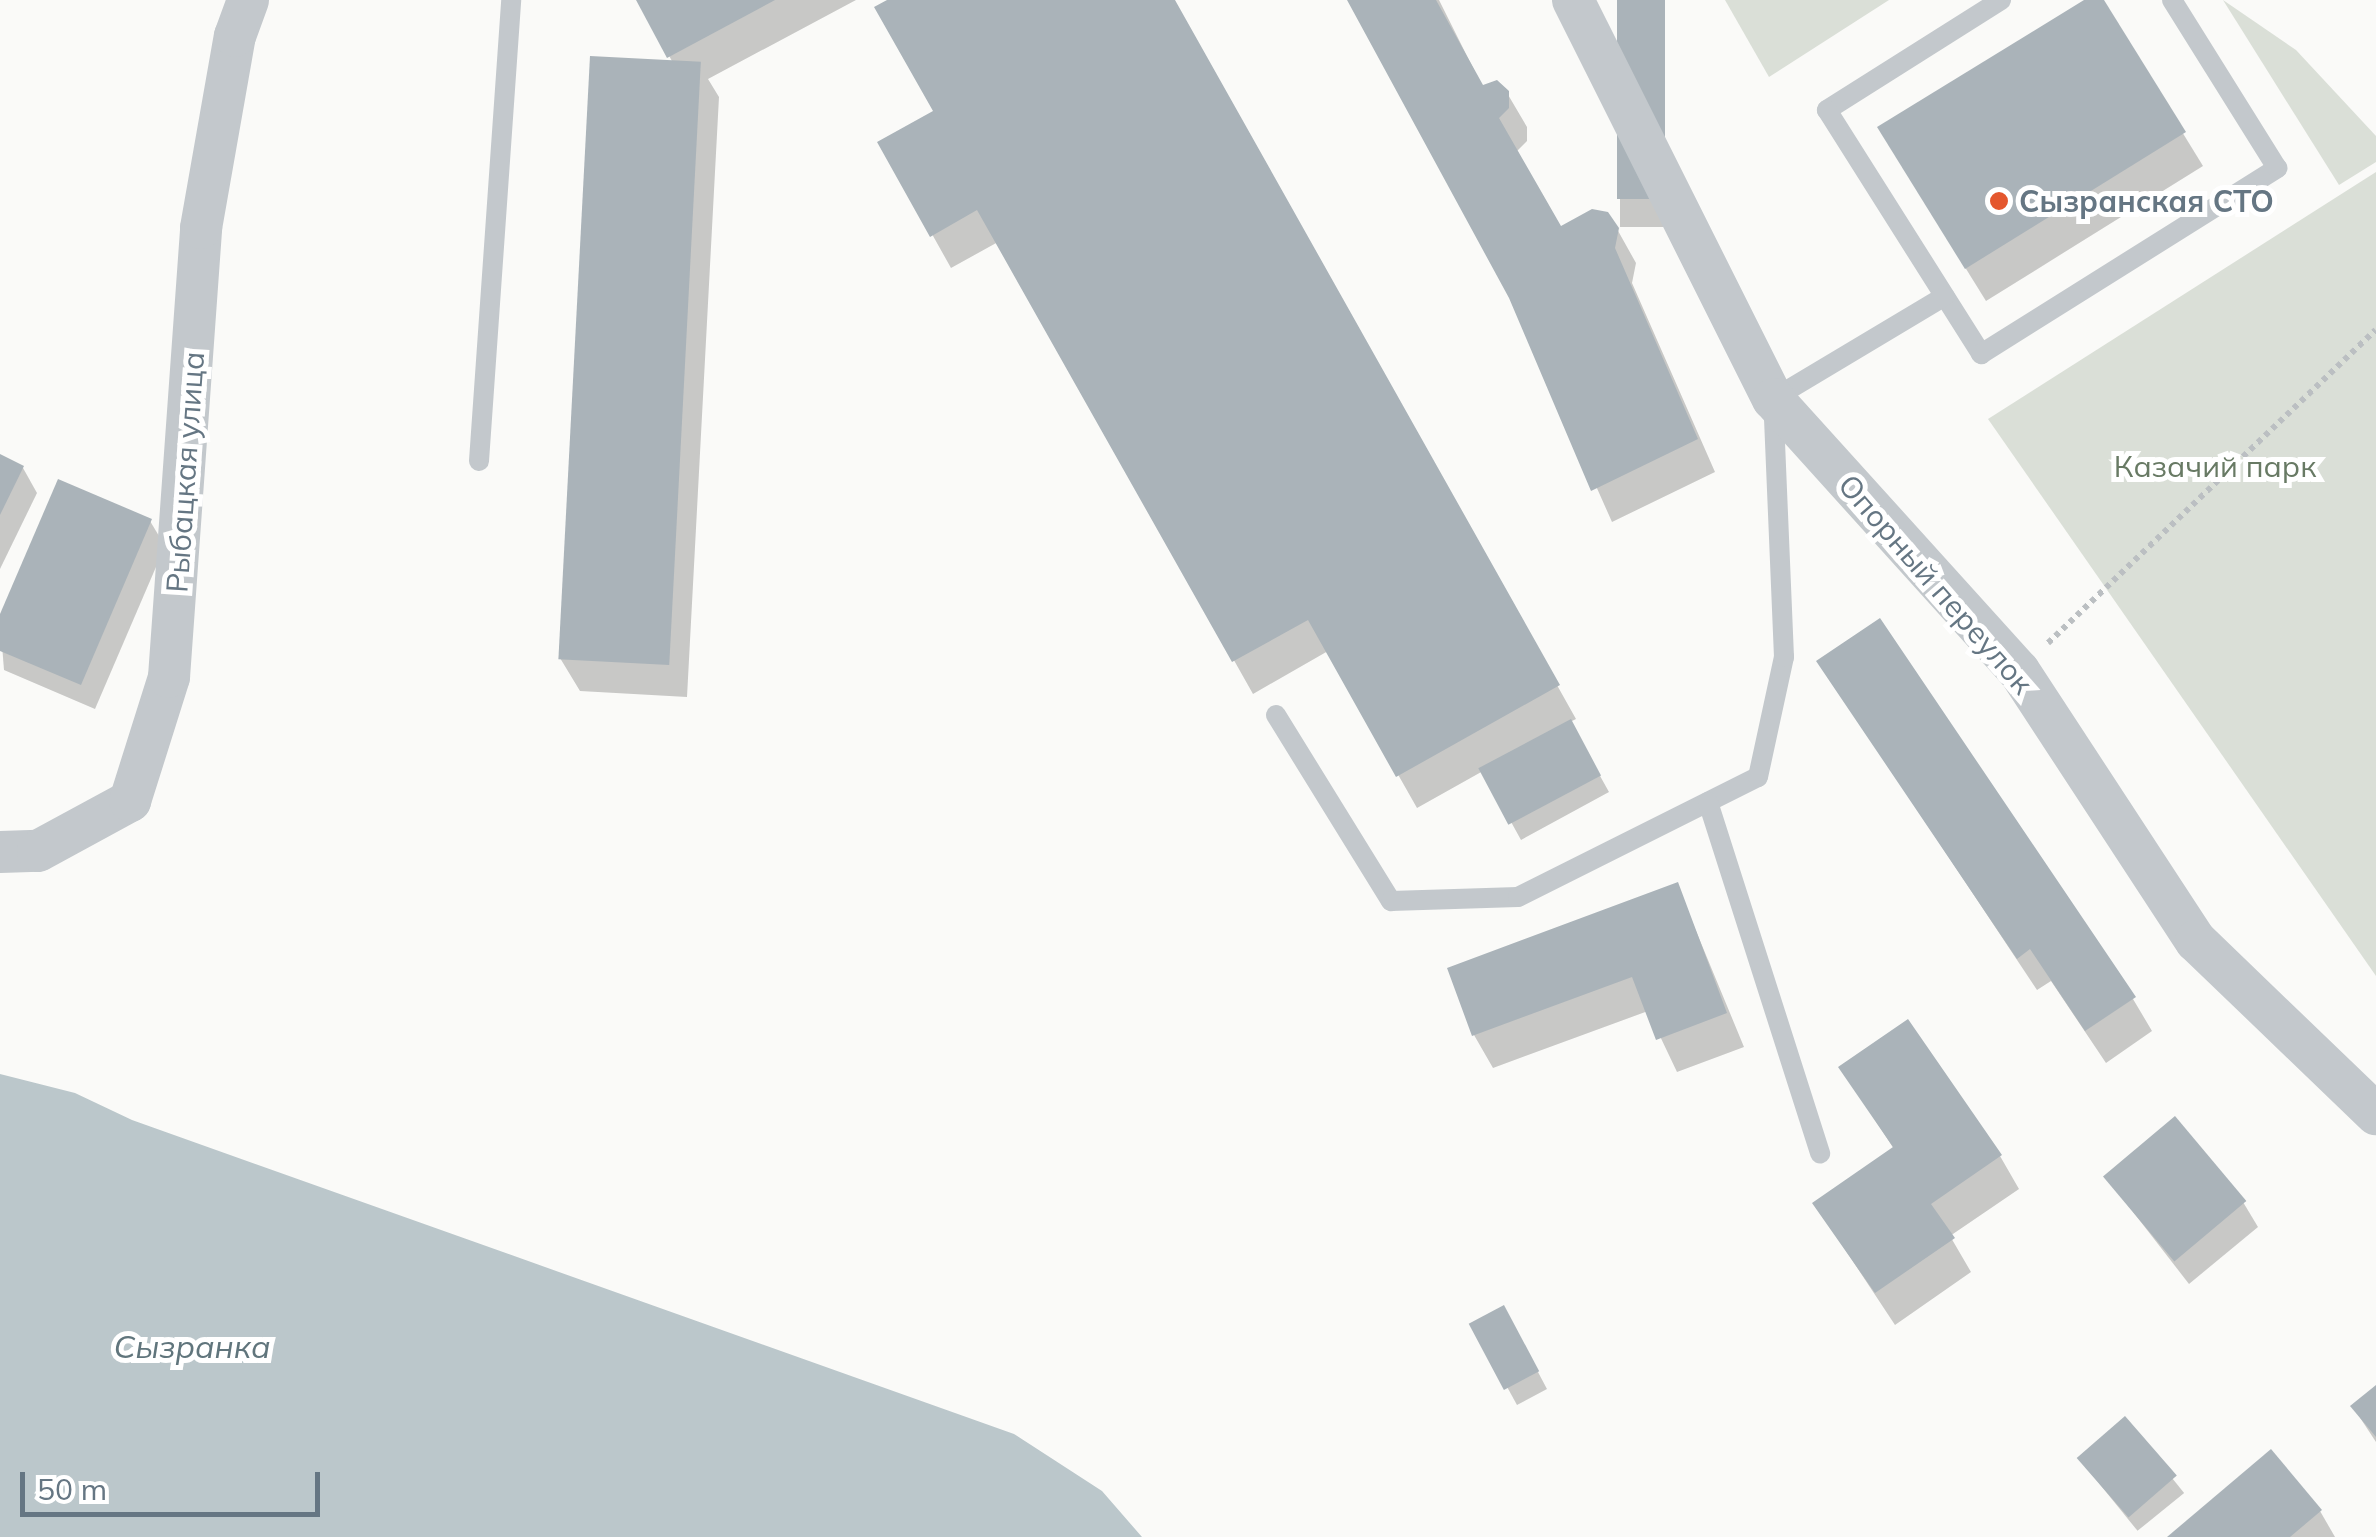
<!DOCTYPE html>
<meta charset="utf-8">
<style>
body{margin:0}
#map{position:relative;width:2376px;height:1537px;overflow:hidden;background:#fafaf8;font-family:Mulish,sans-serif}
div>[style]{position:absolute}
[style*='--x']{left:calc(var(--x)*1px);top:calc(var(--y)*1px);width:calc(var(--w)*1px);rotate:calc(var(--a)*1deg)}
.green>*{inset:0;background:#dadfd7}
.water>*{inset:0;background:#bbc7cb}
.shadow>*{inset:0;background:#0003;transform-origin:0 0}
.building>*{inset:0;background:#aab3b9;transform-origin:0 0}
.path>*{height:6px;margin-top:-3px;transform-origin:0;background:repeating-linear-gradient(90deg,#bbbfc2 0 5px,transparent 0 10px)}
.lane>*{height:20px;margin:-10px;padding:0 10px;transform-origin:10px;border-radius:10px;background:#c3c8cc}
.street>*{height:42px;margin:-21px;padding:0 21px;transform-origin:21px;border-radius:21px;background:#c3c8cc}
.dots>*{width:28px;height:28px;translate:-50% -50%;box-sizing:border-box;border:5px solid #fff;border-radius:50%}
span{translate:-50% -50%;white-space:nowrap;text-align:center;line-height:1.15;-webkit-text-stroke:10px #fff;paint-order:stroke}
.poi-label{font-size:30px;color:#657683;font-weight:700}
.left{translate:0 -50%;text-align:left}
.park-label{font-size:30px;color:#687a64}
.street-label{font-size:30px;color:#657683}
.water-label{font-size:32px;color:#60757c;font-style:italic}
.scale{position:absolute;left:20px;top:1472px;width:300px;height:45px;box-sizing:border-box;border:5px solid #657683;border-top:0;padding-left:12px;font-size:30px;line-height:35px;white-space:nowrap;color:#657683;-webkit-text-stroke:8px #fff;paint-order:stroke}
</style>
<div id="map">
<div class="green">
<div style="clip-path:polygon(1725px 0,1889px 0,1769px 77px)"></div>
<div style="clip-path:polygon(2223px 0,2296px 50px,2376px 136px,2376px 162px,2339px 185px)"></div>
<div style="clip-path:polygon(2376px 172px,2376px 976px,1988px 419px)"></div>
</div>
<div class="water">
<div style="clip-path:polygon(0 1074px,75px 1093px,132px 1120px,1014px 1434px,1102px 1491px,1142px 1537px,0 1537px)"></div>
</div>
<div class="shadow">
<div style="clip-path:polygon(639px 0,856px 0,708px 79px,719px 97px,687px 697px,580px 691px,560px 658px,673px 63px)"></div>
<div style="clip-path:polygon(892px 0,1173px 0,1576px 719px,1570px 722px,1609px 792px,1521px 840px,1483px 771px,1417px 808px,1328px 651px,1253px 694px,998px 242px,951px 268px,881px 143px,936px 112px)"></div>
<div style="clip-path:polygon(1350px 0,1439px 0,1483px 88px,1507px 93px,1527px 127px,1527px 141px,1516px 152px,1560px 229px,1617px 229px,1636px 263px,1632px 283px,1715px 472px,1612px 522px,1512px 297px)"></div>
<div style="left:1620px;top:0;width:43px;height:227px"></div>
<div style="clip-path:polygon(2089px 0,2101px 0,2203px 166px,1986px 301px,1899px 161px)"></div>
<div style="clip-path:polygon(0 457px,23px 468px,37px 493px,0 569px)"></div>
<div style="clip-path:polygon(150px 521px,165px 546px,95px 709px,4px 670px,0 620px)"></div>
<div style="clip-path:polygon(1819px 662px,2133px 999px,2152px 1031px,2106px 1063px,2051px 981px,2037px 990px)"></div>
<div style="clip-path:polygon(1677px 885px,1744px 1047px,1677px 1072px,1648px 1011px,1493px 1068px,1474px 1035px)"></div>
<div style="clip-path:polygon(1841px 1068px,2000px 1156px,2019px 1189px,1950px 1236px,1971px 1272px,1895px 1325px,1815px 1204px,1894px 1149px)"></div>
<div style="clip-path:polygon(2106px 1177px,2243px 1202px,2258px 1227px,2189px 1284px)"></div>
<div style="clip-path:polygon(1473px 1325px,1513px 1325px,1547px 1389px,1517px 1405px)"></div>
<div style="clip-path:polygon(2376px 1388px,2376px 1442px,2353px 1407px)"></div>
<div style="left:2125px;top:1420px;width:94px;height:60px;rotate:51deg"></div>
<div style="clip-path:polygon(2320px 1511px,2335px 1537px,2171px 1537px)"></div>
</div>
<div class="building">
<div style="clip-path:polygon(636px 0,775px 0,667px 58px)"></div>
<div style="clip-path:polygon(887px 0,1175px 0,1560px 685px,1396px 777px,1308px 620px,1232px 662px,977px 210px,930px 237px,877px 142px,933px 111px,874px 7px)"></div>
<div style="clip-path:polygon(1347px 0,1436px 0,1483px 85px,1497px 80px,1509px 91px,1509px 108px,1499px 118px,1561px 226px,1592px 209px,1608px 212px,1619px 228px,1615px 248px,1698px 439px,1591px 491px,1509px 298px)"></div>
<div style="left:1617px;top:0;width:48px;height:199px"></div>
<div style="clip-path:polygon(2084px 0,2104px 0,2186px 132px,1965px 269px,1877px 127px)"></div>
<div style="left:590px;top:56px;width:111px;height:604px;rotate:3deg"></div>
<div style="clip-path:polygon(0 454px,24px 466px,0 515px)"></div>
<div style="clip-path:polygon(58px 479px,152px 519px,81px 685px,0 651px,0 614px)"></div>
<div style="clip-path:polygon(1880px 618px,2136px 997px,2085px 1031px,2030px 949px,2017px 959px,1816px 661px)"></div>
<div style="left:1571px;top:719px;width:64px;height:105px;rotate:62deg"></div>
<div style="clip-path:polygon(1678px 882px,1727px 1013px,1656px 1040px,1632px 977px,1472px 1036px,1447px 968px)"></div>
<div style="clip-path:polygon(1908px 1019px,2002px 1155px,1931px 1204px,1955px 1238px,1875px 1293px,1812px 1203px,1893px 1147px,1838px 1067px)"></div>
<div style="left:2175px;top:1116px;width:111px;height:94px;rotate:50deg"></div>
<div style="left:1504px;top:1305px;width:75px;height:40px;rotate:62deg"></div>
<div style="clip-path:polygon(2376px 1385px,2376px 1437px,2350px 1406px)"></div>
<div style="left:2125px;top:1416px;width:79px;height:64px;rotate:49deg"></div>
<div style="clip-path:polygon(2271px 1449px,2322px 1510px,2290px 1537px,2167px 1537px)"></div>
</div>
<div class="path">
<div style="--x:2048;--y:643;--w:453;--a:-43.7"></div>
</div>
<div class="lane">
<div style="--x:2001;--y:0;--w:206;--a:147.7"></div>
<div style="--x:1827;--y:110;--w:289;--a:57.7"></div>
<div style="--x:1981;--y:354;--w:350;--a:-32.1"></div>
<div style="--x:2277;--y:168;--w:198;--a:-122"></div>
<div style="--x:479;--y:461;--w:462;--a:-86"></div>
<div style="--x:1276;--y:715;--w:219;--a:58.3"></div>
<div style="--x:1391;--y:901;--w:127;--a:-1.8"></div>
<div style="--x:1518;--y:897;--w:268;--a:-26.6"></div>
<div style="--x:1758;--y:777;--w:123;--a:-77.8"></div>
<div style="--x:1784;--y:657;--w:258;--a:-92.4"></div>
<div style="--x:1773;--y:399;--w:200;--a:-30.9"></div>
<div style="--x:1708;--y:802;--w:369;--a:72.3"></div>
</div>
<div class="street">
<div style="--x:1573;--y:0;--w:446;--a:63.4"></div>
<div style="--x:1773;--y:399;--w:367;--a:47.9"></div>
<div style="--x:2019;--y:671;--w:323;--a:56.8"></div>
<div style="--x:2196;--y:941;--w:250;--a:43.9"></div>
<div style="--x:0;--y:852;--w:38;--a:-2"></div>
<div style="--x:38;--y:851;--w:105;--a:-28.5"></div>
<div style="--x:130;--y:801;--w:130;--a:-72.5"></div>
<div style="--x:169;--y:677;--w:450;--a:-85.9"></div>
<div style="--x:201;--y:228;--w:195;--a:-80"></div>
<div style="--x:235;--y:36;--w:38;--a:-70"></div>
</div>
<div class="dots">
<div style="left:1999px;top:201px;background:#e4572e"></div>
</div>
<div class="poi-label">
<span class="left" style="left:2019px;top:201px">Сызранская СТО</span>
</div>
<div class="park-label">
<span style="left:2215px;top:466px">Казачий парк</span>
</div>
<div class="street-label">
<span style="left:185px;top:472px;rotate:-86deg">Рыбацкая улица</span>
<span style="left:1936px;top:584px;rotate:49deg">Опорный переулок</span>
</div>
<div class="water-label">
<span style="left:192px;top:1346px">Сызранка</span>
</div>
<div class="scale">50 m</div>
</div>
